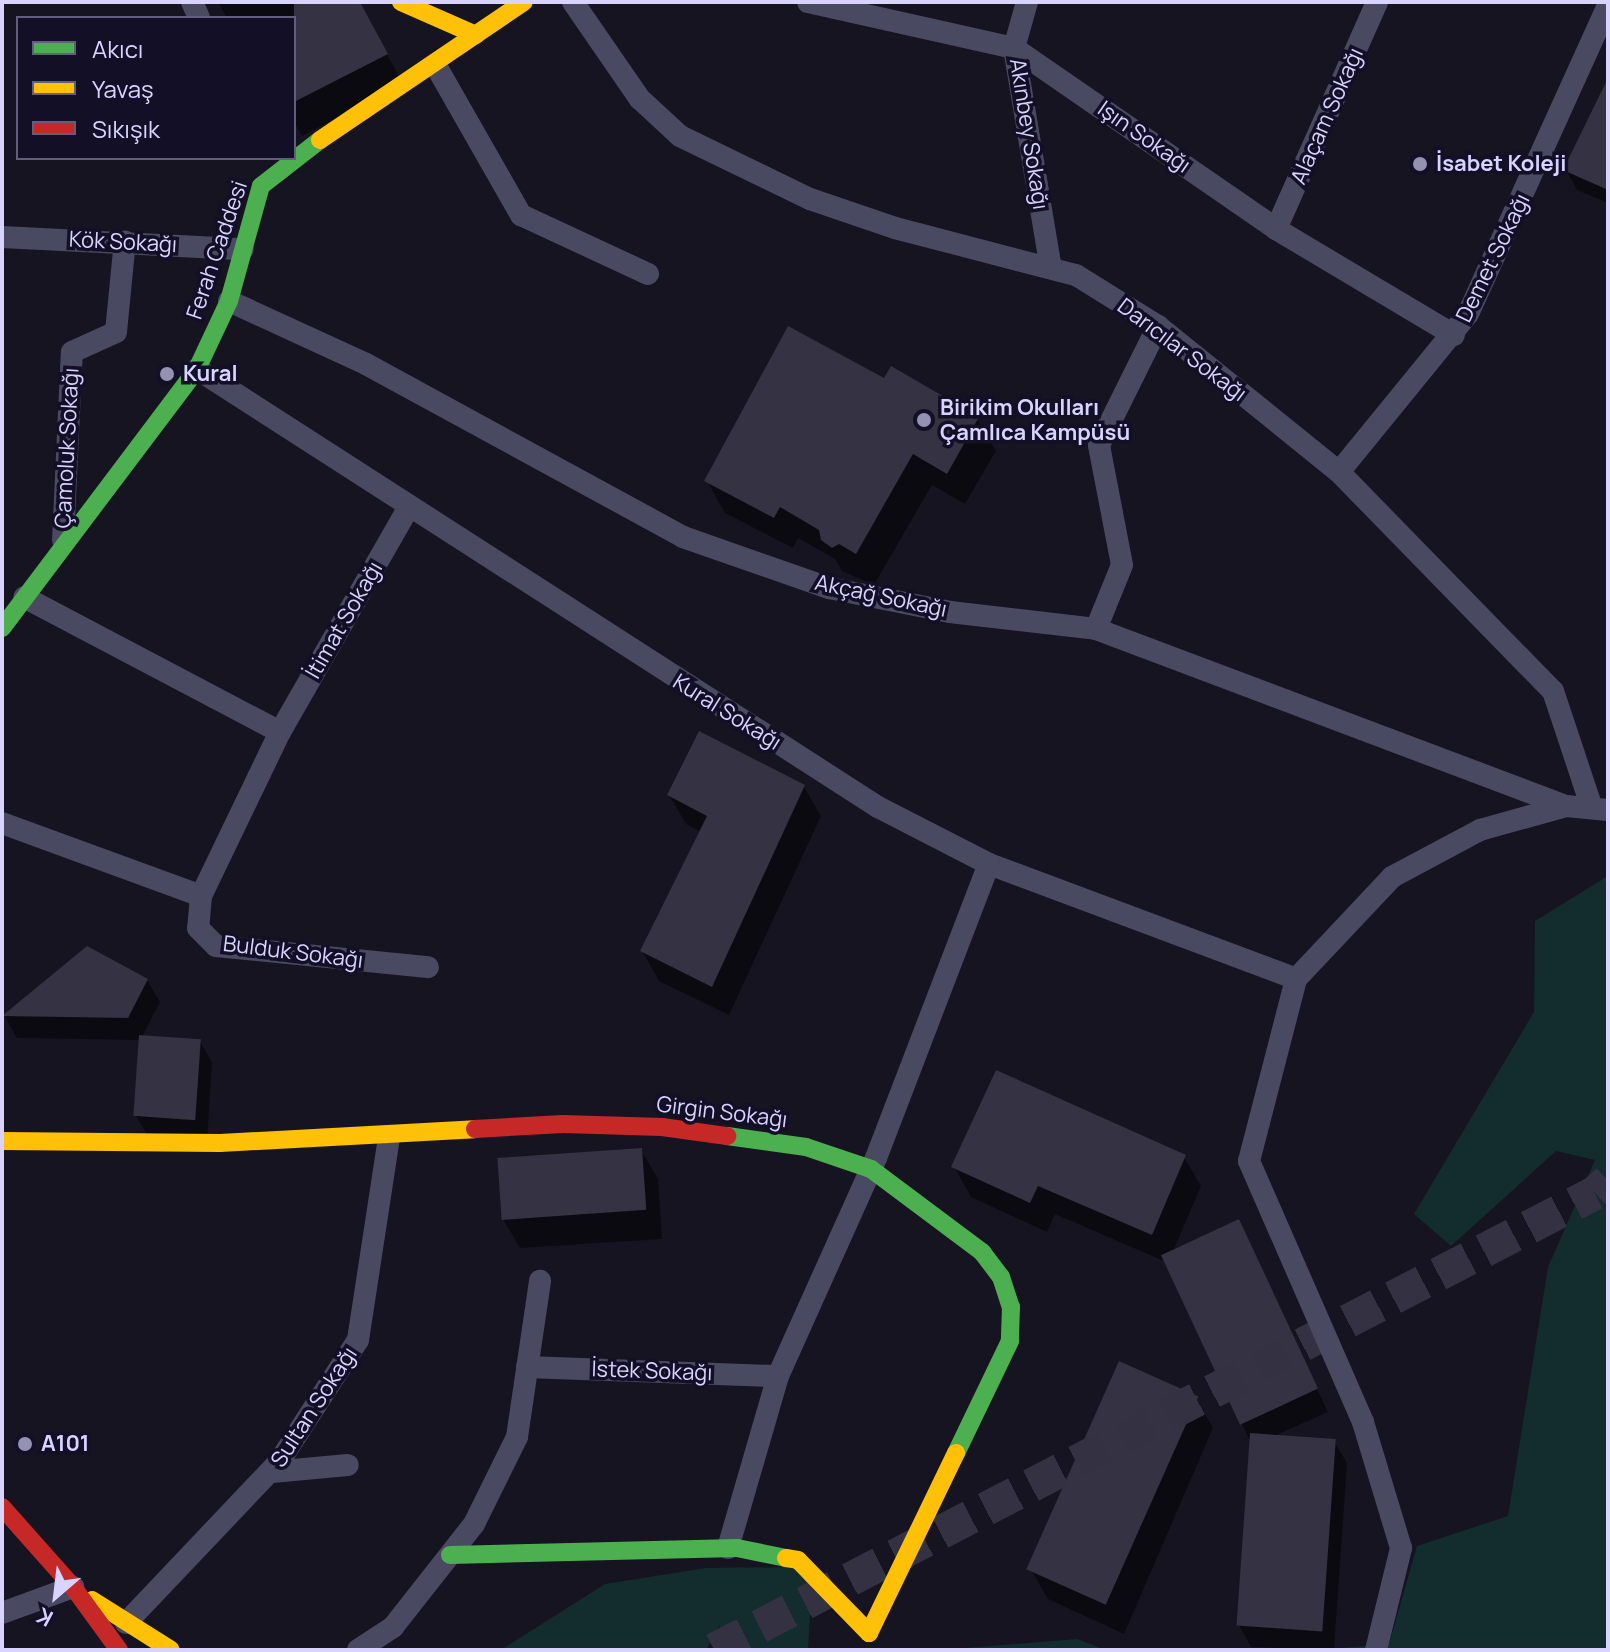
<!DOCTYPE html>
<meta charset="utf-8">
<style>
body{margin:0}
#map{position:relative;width:1610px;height:1652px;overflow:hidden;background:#161421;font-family:Manrope,sans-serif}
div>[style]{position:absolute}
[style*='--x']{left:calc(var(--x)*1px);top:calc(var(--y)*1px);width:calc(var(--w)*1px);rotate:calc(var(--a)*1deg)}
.green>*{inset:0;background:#132c2d}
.shadow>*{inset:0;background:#0007}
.building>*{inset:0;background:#343243;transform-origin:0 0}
.primary-tunnel>*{height:34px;margin-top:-17px;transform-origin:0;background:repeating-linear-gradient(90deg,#333142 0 34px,transparent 0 51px)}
.street>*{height:22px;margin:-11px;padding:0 11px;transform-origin:11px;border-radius:11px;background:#4a4962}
.fast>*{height:18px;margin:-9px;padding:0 9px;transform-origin:9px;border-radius:9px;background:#4caf50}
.slow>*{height:18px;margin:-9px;padding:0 9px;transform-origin:9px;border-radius:9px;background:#ffc107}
.jam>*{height:18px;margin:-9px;padding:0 9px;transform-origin:9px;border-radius:9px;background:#c62828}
.dots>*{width:22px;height:22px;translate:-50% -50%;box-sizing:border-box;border:4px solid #130f26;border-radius:50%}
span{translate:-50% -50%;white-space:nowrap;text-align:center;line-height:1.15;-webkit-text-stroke:7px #130f26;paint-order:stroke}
.street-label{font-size:22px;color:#d9d4ff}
.poi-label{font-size:22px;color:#d9d4ff;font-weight:700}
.left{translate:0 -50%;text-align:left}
.frame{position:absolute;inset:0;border:4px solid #d9d4ff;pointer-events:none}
.legend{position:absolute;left:16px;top:16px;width:280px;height:144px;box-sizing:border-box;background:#130f26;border:2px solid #625e7d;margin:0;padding:10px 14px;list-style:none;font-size:24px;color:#d9d4ff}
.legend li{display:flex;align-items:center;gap:16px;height:40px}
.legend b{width:40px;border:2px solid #625e7d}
.north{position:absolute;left:16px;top:1556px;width:80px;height:80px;-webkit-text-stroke:6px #130f26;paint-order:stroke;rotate:208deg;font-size:22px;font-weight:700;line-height:32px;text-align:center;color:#d9d4ff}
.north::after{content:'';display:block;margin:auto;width:28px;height:36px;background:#d9d4ff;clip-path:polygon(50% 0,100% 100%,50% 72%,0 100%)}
</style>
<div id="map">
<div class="green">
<div style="clip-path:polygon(1608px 876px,1608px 1650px,1318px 1650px,1389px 1644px,1417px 1546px,1508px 1516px,1548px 1267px,1595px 1160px,1556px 1151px,1451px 1246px,1414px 1214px,1534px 1012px,1535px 921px)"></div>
<div style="clip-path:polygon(797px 1567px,812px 1581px,808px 1650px,719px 1650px,720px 1625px,706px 1650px,501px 1650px,605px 1584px,706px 1568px)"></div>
<div style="clip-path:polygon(1077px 1639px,1106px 1650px,940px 1650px)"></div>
</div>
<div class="shadow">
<div style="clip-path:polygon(218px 2px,360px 5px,403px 84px,302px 136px,294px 122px,294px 18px,227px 18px)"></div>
<div style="clip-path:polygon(1608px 103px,1608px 203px,1577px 190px,1566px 170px)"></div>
<div style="clip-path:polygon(885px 381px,977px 419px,996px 451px,965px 504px,932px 485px,874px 585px,842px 571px,835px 559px,798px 538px,793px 548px,725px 513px,707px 481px)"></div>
<div style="clip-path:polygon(804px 787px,821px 816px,729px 1015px,659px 981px,642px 951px,701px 832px,686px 824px,669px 795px)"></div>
<div style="clip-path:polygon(87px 948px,147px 980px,160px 1002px,142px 1037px,200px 1041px,212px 1063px,207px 1142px,149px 1138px,136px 1116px,141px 1040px,17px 1038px,5px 1017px)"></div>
<div style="clip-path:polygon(641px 1150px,658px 1179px,662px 1239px,520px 1248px,503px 1219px)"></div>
<div style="clip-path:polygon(1184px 1157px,1201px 1186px,1174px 1249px,1238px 1221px,1328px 1412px,1272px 1437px,1334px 1441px,1347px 1463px,1334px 1650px,1251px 1647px,1239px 1625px,1251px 1443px,1166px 1262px,1055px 1214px,1047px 1232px,971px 1197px,954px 1167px)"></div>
<div style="clip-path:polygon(1196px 1399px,1213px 1428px,1124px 1634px,1048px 1599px,1031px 1570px)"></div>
</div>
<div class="building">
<div style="clip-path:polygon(294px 2px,361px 4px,388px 54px,294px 102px)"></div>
<div style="clip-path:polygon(1608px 78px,1608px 190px,1563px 170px)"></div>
<div style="clip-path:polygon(788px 326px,884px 378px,891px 366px,979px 417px,947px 474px,913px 454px,856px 554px,839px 544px,832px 548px,821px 540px,819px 530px,780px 507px,774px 518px,704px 481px)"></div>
<div style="clip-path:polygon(699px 731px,805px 785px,712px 987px,640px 951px,707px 816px,667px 795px)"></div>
<div style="clip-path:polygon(87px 946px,148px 979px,128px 1018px,2px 1016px)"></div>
<div style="left:139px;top:1035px;width:62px;height:81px;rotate:4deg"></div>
<div style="clip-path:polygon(996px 1070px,1186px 1155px,1152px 1235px,1038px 1186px,1030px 1203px,951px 1167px)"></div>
<div style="left:642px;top:1148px;width:62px;height:145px;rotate:86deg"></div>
<div style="left:1239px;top:1219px;width:187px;height:86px;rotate:65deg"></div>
<div style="left:1119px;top:1361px;width:87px;height:228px;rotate:24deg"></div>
<div style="left:1250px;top:1433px;width:86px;height:193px;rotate:4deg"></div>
</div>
<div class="primary-tunnel">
<div style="--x:714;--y:1650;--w:992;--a:-27.42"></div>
<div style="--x:1595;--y:1193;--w:18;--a:-43"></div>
</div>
<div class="street">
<div style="--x:192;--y:2;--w:17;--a:66"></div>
<div style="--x:573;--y:2;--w:118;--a:55.4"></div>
<div style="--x:640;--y:99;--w:54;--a:42.8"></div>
<div style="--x:680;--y:136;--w:144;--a:25.9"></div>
<div style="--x:810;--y:199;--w:90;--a:18.8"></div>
<div style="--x:895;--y:228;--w:187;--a:14.6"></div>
<div style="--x:1076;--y:275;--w:97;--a:31.9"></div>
<div style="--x:1158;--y:326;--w:233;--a:38.9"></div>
<div style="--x:1339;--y:472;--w:306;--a:45.7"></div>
<div style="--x:1553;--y:691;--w:123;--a:71.6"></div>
<div style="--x:808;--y:2;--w:211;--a:12.6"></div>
<div style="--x:1014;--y:48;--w:318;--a:34.6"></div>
<div style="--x:1276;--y:229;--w:207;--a:30.8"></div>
<div style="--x:1027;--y:2;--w:48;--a:105.8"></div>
<div style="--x:1014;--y:48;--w:223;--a:80.5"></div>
<div style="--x:436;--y:66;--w:172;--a:60.3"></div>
<div style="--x:521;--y:215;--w:140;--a:24.9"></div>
<div style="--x:1276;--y:229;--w:248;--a:-66"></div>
<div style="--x:2;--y:237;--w:241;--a:2.9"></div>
<div style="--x:229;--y:301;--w:151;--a:24.7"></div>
<div style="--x:366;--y:364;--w:361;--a:28.6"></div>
<div style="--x:683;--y:537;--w:155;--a:19.3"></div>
<div style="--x:829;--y:588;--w:123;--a:11.2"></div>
<div style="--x:950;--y:612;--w:147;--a:6.6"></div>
<div style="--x:1096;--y:629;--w:502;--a:20.64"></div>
<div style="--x:197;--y:369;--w:810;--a:32.75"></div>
<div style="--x:878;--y:807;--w:125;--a:27.2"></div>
<div style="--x:989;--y:864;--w:328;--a:20.5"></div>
<div style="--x:1339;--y:472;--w:204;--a:-50.8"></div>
<div style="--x:1468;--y:314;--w:339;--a:-65.6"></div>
<div style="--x:63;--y:540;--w:188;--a:-87.3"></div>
<div style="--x:72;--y:352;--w:48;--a:-24.4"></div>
<div style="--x:116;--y:332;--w:91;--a:-84.4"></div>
<div style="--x:1096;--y:629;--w:69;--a:-67.9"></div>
<div style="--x:1122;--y:565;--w:122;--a:-100.9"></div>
<div style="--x:1099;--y:445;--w:133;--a:-63.6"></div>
<div style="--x:280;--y:732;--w:259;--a:-60.2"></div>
<div style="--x:2;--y:823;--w:212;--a:20.1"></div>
<div style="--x:201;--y:896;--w:182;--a:-64.3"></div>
<div style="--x:280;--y:732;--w:289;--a:-152.2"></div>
<div style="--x:201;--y:896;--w:32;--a:95"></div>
<div style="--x:198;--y:928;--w:25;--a:45"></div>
<div style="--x:216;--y:946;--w:213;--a:5.7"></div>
<div style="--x:527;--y:1367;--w:251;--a:2.1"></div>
<div style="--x:272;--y:1472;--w:76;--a:-5.3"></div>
<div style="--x:728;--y:1548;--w:179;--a:-73.8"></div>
<div style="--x:778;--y:1376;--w:239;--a:-65.8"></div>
<div style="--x:876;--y:1158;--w:315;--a:-69"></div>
<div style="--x:2;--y:1613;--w:76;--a:-20.1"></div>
<div style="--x:126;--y:1623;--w:222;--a:-46.5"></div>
<div style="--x:279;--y:1462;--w:145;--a:-57.1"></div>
<div style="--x:358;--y:1340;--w:205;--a:-81.3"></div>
<div style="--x:358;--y:1650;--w:42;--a:-33.3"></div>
<div style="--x:393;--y:1627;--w:131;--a:-51.8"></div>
<div style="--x:474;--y:1524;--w:97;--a:-63.7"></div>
<div style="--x:517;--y:1437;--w:158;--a:-81.6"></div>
<div style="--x:1376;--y:1650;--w:105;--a:-76.2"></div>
<div style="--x:1401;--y:1548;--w:132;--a:-106.8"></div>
<div style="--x:1363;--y:1422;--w:285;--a:-113.6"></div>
<div style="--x:1249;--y:1161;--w:188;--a:-75.5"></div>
<div style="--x:1296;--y:979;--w:140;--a:-46.7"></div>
<div style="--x:1392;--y:877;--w:100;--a:-28.1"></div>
<div style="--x:1480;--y:830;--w:89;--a:-15.6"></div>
<div style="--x:1566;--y:806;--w:42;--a:5.4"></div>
</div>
<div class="fast">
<div style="--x:2;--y:628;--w:324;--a:-53"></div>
<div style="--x:197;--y:369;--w:75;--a:-64.8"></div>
<div style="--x:229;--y:301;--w:119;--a:-74.5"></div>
<div style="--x:261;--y:186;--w:75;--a:-37.9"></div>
<div style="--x:727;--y:1136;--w:80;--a:7.9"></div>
<div style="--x:806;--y:1147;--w:69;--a:18.7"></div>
<div style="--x:871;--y:1169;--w:139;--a:36.8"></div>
<div style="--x:982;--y:1252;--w:31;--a:53"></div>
<div style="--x:1001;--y:1277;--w:32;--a:72"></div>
<div style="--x:1011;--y:1307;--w:34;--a:92"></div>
<div style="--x:1010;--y:1341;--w:124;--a:115.7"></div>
<div style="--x:450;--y:1555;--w:287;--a:-1.4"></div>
<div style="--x:737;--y:1548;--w:50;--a:11.5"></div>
</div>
<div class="slow">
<div style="--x:401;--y:2;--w:82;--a:23.7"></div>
<div style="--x:320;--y:140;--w:246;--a:-34.1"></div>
<div style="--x:2;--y:1141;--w:218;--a:0.5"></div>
<div style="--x:220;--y:1143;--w:255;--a:-3.1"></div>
<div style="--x:786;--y:1558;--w:12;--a:9"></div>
<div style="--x:798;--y:1560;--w:102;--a:45.8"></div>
<div style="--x:869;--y:1633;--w:200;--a:-64.2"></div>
<div style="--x:92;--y:1600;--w:93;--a:32.3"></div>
</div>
<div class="jam">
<div style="--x:475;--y:1129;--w:88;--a:-3.3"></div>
<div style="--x:563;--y:1124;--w:99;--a:1.7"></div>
<div style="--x:662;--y:1127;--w:66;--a:7.9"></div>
<div style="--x:2;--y:1507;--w:107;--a:48.4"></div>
<div style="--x:73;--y:1587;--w:78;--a:53.9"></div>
</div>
<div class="dots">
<div style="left:1420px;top:164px;background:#9591b1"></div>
<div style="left:167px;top:374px;background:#9591b1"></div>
<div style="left:924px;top:420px;background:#9591b1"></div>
<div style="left:25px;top:1444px;background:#9591b1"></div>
</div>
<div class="street-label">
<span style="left:1327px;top:116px;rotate:-66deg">Alaçam Sokağı</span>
<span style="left:1029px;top:134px;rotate:81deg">Akınbey Sokağı</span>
<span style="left:1144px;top:137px;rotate:35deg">Işın Sokağı</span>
<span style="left:123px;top:242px;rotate:3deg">Kök Sokağı</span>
<span style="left:217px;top:250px;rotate:-71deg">Ferah Caddesi</span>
<span style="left:1493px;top:258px;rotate:-64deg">Demet Sokağı</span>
<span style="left:1182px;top:350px;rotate:37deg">Darıcılar Sokağı</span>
<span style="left:67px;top:448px;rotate:-87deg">Çamoluk Sokağı</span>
<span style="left:881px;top:596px;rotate:12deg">Akçağ Sokağı</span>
<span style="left:344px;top:620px;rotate:-60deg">İtimat Sokağı</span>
<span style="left:727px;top:712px;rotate:32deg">Kural Sokağı</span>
<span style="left:293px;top:952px;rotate:7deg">Bulduk Sokağı</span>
<span style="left:722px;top:1112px;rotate:7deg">Girgin Sokağı</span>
<span style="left:652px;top:1371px;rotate:2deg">İstek Sokağı</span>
<span style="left:314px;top:1407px;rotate:-57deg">Sultan Sokağı</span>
</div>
<div class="poi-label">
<span class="left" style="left:1436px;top:164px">İsabet Koleji</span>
<span class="left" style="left:183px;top:374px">Kural</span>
<span class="left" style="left:940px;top:420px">Birikim Okulları<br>Çamlıca Kampüsü</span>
<span class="left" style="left:41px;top:1444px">A101</span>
</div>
<div class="frame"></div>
<ul class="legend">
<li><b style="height:10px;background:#4caf50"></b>Akıcı</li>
<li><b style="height:10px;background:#ffc107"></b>Yavaş</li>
<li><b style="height:10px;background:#c62828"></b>Sıkışık</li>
</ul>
<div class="north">K</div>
</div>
